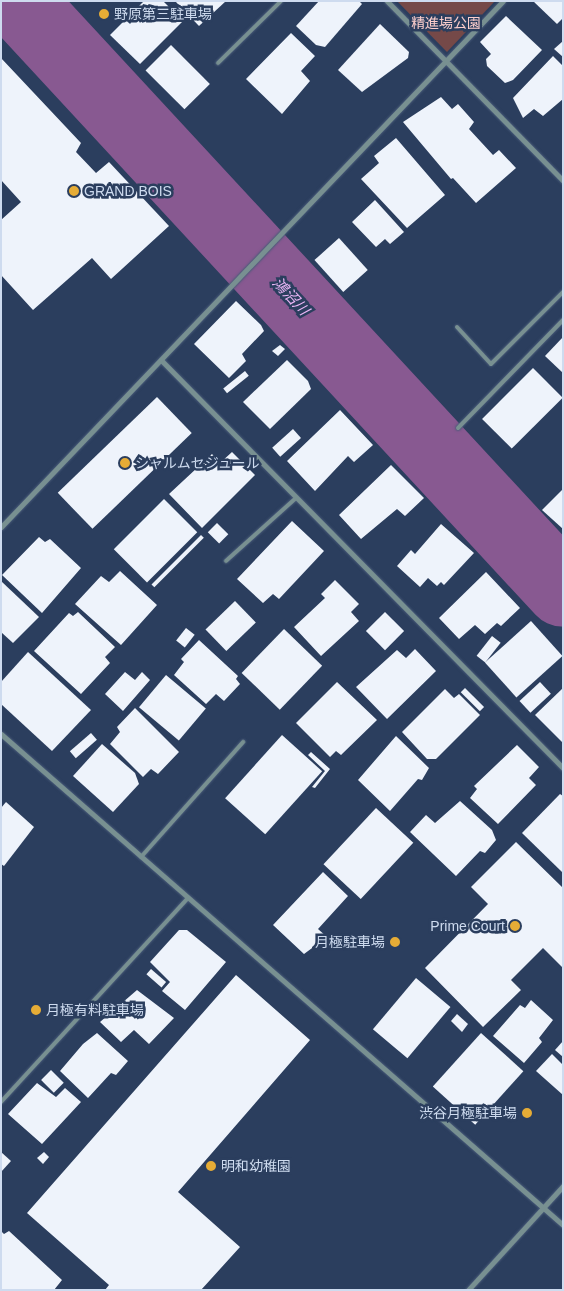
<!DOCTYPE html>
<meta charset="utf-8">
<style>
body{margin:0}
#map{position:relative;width:564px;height:1291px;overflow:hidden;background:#2b3e5e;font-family:Arial,"Noto Sans JP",sans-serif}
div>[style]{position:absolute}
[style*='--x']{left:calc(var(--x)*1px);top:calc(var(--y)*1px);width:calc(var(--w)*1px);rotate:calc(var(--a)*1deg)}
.green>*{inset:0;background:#754948}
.river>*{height:74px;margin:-37px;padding:0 37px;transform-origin:37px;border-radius:37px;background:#885991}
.building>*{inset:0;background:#eef3fb;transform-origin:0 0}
.roads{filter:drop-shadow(0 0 1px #485a78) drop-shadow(0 0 1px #485a78)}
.service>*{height:4px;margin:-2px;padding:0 2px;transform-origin:2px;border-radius:2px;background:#789091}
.minor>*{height:5px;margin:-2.5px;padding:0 2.5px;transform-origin:2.5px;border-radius:2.5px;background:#789091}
.dots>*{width:14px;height:14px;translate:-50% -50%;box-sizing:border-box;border:2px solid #2b3e5e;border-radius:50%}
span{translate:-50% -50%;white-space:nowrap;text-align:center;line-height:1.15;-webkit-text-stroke:5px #2b3e5e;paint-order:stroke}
.poi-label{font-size:14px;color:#cedbef}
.left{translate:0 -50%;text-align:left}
.right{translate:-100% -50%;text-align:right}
.park-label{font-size:14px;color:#fccecc}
.water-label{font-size:15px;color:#ebb6f6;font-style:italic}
.frame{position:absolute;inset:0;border:2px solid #cedbef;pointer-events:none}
</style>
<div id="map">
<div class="green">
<div style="clip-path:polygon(397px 1px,495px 1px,447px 52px)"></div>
</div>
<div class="river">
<div style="--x:18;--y:1;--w:802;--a:47.22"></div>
</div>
<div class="building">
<div style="clip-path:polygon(144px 1px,163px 1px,183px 21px,140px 64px,110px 35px)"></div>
<div style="clip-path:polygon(175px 1px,226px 1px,199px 26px)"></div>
<div style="clip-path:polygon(319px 1px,359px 1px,362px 4px,325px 47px,316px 45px,296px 26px)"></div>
<div style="clip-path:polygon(533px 1px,563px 1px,563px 18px,557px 24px)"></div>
<div style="clip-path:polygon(506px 16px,542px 50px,513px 80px,505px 83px,487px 66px,486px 59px,491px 54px,480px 42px)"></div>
<div style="clip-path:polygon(380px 24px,409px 52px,408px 58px,362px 92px,338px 70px)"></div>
<div style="clip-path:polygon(291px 33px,315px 56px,301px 71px,310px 81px,282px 114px,246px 79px)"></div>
<div style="clip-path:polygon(563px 41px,563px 57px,554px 49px)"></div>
<div style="left:171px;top:45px;width:55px;height:36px;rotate:45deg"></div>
<div style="clip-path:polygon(553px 56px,563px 66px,563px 99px,543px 116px,534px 109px,523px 118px,513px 98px)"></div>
<div style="clip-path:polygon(1px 58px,81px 143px,76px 152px,96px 173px,109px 162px,169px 226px,111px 279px,92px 258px,33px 310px,1px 275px,1px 220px,21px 202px,1px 180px)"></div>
<div style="clip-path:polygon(441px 97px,452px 109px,458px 104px,474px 122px,469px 129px,493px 155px,499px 150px,516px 168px,476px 203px,453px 178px,451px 179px,403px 122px)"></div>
<div style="clip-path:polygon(396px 138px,445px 195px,407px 228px,361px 179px,379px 163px,374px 156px)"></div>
<div style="clip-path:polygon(375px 200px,404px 232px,390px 244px,385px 239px,376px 247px,352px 222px)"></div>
<div style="left:339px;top:238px;width:43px;height:33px;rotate:48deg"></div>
<div style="clip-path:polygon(236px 301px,261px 325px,264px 331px,242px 354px,246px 361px,229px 378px,194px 344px)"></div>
<div style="clip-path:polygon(563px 337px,563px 373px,545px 356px)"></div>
<div style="clip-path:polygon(280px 345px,285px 349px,278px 356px,272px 351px)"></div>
<div style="clip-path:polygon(287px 360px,308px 381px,311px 389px,270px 429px,243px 402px)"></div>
<div style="left:533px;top:368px;width:42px;height:72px;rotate:45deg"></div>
<div style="left:245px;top:371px;width:6px;height:28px;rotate:51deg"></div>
<div style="left:157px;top:397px;width:50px;height:138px;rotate:46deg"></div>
<div style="clip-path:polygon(340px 410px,373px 445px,354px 462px,348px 456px,315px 491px,287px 461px)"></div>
<div style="left:293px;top:429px;width:12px;height:28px;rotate:48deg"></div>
<div style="clip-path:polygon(232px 452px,255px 475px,202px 528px,169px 494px,212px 454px,220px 463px)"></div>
<div style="clip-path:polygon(391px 465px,424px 498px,405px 516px,397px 509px,361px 539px,339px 515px)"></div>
<div style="clip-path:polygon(563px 489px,563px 529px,542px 510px)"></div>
<div style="left:164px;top:499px;width:47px;height:71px;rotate:45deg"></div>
<div style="clip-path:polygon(292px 521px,324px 551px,279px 599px,273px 594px,263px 603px,237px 579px)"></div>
<div style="left:217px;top:523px;width:16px;height:13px;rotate:45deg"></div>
<div style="clip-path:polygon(441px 524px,474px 553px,444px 585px,441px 582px,437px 586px,428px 578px,420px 587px,397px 566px,411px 550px,415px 554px)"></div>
<div style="left:201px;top:535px;width:4px;height:70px;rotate:45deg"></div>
<div style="clip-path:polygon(39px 537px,45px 542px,50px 539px,81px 568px,42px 613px,2px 575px)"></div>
<div style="clip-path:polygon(120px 571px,157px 605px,121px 645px,75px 604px,101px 576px,109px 582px)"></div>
<div style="clip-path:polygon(486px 572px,520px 608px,501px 626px,497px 623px,485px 634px,475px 625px,459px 639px,439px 618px)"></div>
<div style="clip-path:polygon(335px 580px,359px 604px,351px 612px,359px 621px,321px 656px,294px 627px,325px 598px,321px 594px)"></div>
<div style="clip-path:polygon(1px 581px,39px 617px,13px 643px,1px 632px)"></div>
<div style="left:235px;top:601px;width:30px;height:41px;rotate:46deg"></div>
<div style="clip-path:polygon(78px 612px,115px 647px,105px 657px,110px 663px,81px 694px,34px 651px,69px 613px,73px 616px)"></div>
<div style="left:385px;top:612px;width:27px;height:27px;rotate:45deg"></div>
<div style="left:531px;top:621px;width:47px;height:62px;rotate:48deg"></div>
<div style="left:186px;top:628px;width:11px;height:16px;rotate:38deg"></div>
<div style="left:284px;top:629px;width:53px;height:61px;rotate:44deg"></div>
<div style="left:492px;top:636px;width:11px;height:25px;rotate:38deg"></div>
<div style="clip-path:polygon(199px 640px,238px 676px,236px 679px,240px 684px,224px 701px,216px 694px,206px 704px,174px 675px,184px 662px,181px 659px)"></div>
<div style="clip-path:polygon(415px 649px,436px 671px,387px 719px,356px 687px,397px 650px,406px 658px)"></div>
<div style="clip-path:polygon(28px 652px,91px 710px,52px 751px,1px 704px,1px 682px)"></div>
<div style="clip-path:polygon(125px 672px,135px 680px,142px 672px,150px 680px,123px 711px,105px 694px)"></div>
<div style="left:166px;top:675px;width:52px;height:42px;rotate:40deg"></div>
<div style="clip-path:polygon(337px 682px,377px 720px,341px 755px,336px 751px,330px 757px,296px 723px)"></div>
<div style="left:540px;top:682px;width:16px;height:28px;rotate:47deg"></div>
<div style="left:465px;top:688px;width:27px;height:6px;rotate:45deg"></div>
<div style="clip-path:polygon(563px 688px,563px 743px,535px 715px)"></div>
<div style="clip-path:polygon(445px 689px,454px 698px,459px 694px,480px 715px,436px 759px,427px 759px,402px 732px)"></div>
<div style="clip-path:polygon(135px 708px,179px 752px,158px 774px,151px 769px,143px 777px,110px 744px,120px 732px,117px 727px)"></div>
<div style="left:91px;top:733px;width:9px;height:28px;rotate:49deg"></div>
<div style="left:282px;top:735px;width:54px;height:85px;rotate:42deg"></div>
<div style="clip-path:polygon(396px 736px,429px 768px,422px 780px,418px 779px,390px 811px,358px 780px)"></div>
<div style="clip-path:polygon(102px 744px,135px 773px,139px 784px,113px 812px,73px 776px)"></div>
<div style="clip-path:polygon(517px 745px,539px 767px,529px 778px,536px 785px,498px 824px,470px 798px,477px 789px,474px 786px)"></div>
<div style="clip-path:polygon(311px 752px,330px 769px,315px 788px,312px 787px,325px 771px,308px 755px)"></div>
<div style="clip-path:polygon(560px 794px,563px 796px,562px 872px,522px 833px)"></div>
<div style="clip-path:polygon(460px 801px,492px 830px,496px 840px,485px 853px,480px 851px,456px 876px,410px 832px,426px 815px,435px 823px)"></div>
<div style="clip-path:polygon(6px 802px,34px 827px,4px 866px,1px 864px,1px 808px)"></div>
<div style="left:376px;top:808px;width:51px;height:77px;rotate:43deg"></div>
<div style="clip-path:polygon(516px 842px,563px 888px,563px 968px,543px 948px,511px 980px,521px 990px,483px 1027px,425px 968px,488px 904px,471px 887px)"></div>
<div style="clip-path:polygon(323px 872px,348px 896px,318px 929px,327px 937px,304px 954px,273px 925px)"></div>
<div style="clip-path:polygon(179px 930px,187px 930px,226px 962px,185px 1010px,162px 991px,170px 982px,150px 962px)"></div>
<div style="left:151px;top:969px;width:20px;height:7px;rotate:41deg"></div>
<div style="clip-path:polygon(236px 975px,310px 1040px,178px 1192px,240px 1247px,201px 1290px,105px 1290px,109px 1285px,27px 1213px)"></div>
<div style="left:416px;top:978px;width:45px;height:67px;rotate:40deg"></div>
<div style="clip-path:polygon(137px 990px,174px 1018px,149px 1044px,134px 1030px,121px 1042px,100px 1022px)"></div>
<div style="clip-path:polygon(531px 1000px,553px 1020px,539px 1038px,542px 1042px,524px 1063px,493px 1036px,520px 1005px,525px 1008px)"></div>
<div style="clip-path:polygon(457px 1014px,468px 1024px,462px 1032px,451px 1021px)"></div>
<div style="clip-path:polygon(97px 1033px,128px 1061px,116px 1075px,111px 1073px,88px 1098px,60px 1071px,83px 1044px)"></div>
<div style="left:481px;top:1033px;width:57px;height:72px;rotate:42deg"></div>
<div style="clip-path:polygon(563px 1041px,563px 1057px,555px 1050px)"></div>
<div style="clip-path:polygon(552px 1054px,563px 1065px,563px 1095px,536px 1071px)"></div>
<div style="left:51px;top:1070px;width:18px;height:14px;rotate:45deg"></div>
<div style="clip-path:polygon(37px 1083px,56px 1097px,65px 1088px,81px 1102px,42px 1144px,8px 1114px)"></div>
<div style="clip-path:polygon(1px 1152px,11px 1161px,1px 1172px)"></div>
<div style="clip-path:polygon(44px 1152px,49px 1157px,43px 1164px,37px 1158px)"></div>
<div style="clip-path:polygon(1px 1231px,4px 1234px,9px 1231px,62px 1280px,54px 1290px,1px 1290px)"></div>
</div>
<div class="roads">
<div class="service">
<div style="--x:218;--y:63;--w:88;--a:-44.5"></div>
<div style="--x:457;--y:327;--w:50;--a:47.4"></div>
<div style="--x:491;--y:364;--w:102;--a:-45"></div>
<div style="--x:458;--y:428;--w:151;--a:-45.8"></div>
<div style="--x:226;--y:561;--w:94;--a:-42"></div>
<div style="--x:141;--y:857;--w:154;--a:-48.4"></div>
<div style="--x:1;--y:1102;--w:277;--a:-47.5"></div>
</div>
<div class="minor">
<div style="--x:387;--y:1;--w:252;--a:45.6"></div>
<div style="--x:161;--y:360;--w:573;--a:45.42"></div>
<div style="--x:1;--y:527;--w:727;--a:-46.34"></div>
<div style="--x:1;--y:734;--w:746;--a:41.14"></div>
<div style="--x:468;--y:1290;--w:141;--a:-47.6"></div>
</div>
</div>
<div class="dots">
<div style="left:104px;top:14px;background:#e6ac36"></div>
<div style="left:74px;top:191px;background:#e6ac36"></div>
<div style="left:125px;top:463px;background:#e6ac36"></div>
<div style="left:515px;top:926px;background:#e6ac36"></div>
<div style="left:395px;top:942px;background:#e6ac36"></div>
<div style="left:36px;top:1010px;background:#e6ac36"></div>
<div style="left:527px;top:1113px;background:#e6ac36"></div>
<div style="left:211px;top:1166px;background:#e6ac36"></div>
</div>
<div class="poi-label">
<span class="left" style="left:114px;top:14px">野原第三駐車場</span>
<span class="left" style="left:84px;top:191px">GRAND BOIS</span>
<span class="left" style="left:135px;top:463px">シャルムセジュール</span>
<span class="right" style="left:505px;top:926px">Prime Court</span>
<span class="right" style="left:385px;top:942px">月極駐車場</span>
<span class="left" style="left:46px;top:1010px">月極有料駐車場</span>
<span class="right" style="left:517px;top:1113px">渋谷月極駐車場</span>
<span class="left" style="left:221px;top:1166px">明和幼稚園</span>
</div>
<div class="park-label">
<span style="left:446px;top:23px">精進場公園</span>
</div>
<div class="water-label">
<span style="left:291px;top:296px;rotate:47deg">鴻沼川</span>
</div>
<div class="frame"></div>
</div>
